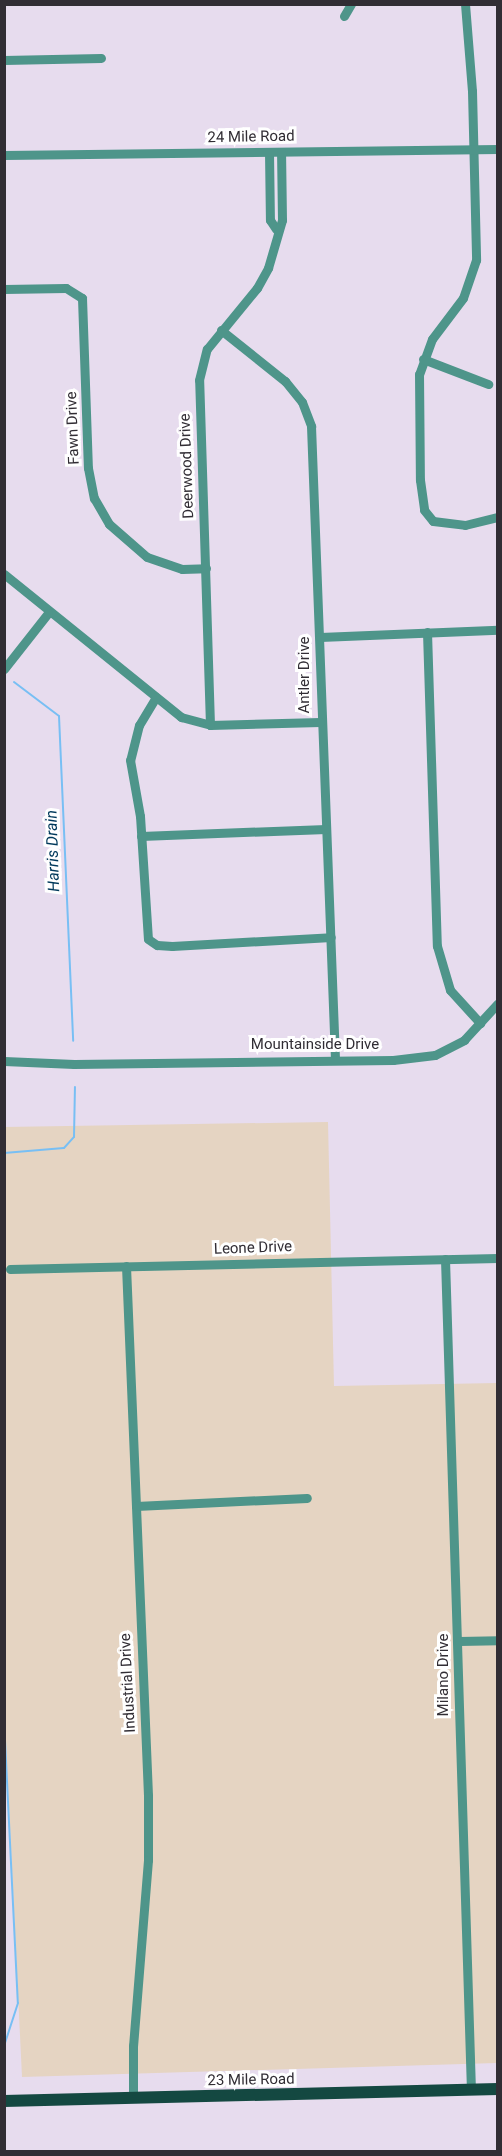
<!DOCTYPE html>
<style>
body{margin:0}
#map{position:relative;width:502px;height:2156px;overflow:hidden;background:#e7dcee;font-family:Roboto,sans-serif}
div>[style]{position:absolute}
[style*='--x']{left:calc(var(--x)*1px);top:calc(var(--y)*1px);width:calc(var(--w)*1px);rotate:calc(var(--a)*1deg)}
.industrial>*{inset:0;background:#e5d4c2}
.stream>*{height:2px;margin:-1px;padding:0 1px;transform-origin:1px;border-radius:1px;background:#78bff4}
.minor>*{height:9px;margin:-4.5px;padding:0 4.5px;transform-origin:4.5px;border-radius:4.5px;background:#4e958a}
.major>*{height:12px;margin:-6px;padding:0 6px;transform-origin:6px;border-radius:6px;background:#144841}
span{translate:-50% -50%;white-space:nowrap;text-align:center;line-height:1.15;-webkit-text-stroke:6px #fff;paint-order:stroke}
.street-label{font-size:15px;color:#312d34}
.water-label{font-size:16px;color:#00395b;font-style:italic}
.frame{position:absolute;inset:0;border:6px solid #312d34;pointer-events:none}
</style>
<div id="map">
<div class="industrial">
<div style="clip-path:polygon(328px 1122px,334px 1386px,497px 1383px,497px 2063px,22px 2077px,4px 1703px,4px 1127px)"></div>
</div>
<div class="stream">
<div style="--x:14;--y:682;--w:56;--a:37.1"></div>
<div style="--x:59;--y:716;--w:325;--a:87.5"></div>
<div style="--x:4;--y:1153;--w:60;--a:-4.8"></div>
<div style="--x:64;--y:1148;--w:15;--a:-48"></div>
<div style="--x:74;--y:1137;--w:50;--a:-88.9"></div>
<div style="--x:4;--y:1720;--w:283;--a:87.2"></div>
<div style="--x:18;--y:2003;--w:45;--a:108"></div>
</div>
<div class="minor">
<div style="--x:465;--y:4;--w:87;--a:85.4"></div>
<div style="--x:472;--y:91;--w:169;--a:88.6"></div>
<div style="--x:476;--y:260;--w:40;--a:108.9"></div>
<div style="--x:463;--y:298;--w:51;--a:127.1"></div>
<div style="--x:432;--y:339;--w:37;--a:110"></div>
<div style="--x:419;--y:374;--w:106;--a:89.5"></div>
<div style="--x:420;--y:480;--w:30;--a:82"></div>
<div style="--x:424;--y:510;--w:14;--a:51"></div>
<div style="--x:433;--y:521;--w:32;--a:7"></div>
<div style="--x:465;--y:525;--w:34;--a:-14"></div>
<div style="--x:344;--y:16;--w:14;--a:-60"></div>
<div style="--x:4;--y:60;--w:97;--a:-1.2"></div>
<div style="--x:269;--y:152;--w:68;--a:89.2"></div>
<div style="--x:270;--y:220;--w:11;--a:56"></div>
<div style="--x:4;--y:155;--w:494;--a:-0.7"></div>
<div style="--x:4;--y:289;--w:62;--a:-0.9"></div>
<div style="--x:66;--y:288;--w:19;--a:32"></div>
<div style="--x:82;--y:298;--w:170;--a:88"></div>
<div style="--x:88;--y:468;--w:31;--a:79"></div>
<div style="--x:94;--y:498;--w:30;--a:60"></div>
<div style="--x:109;--y:524;--w:50;--a:41"></div>
<div style="--x:147;--y:557;--w:37;--a:19"></div>
<div style="--x:182;--y:569;--w:24;--a:-2"></div>
<div style="--x:221;--y:330;--w:82;--a:38.6"></div>
<div style="--x:285;--y:381;--w:27;--a:51"></div>
<div style="--x:302;--y:402;--w:26;--a:69"></div>
<div style="--x:311;--y:426;--w:633;--a:87.83"></div>
<div style="--x:423;--y:359;--w:70;--a:21"></div>
<div style="--x:4;--y:574;--w:228;--a:38.9"></div>
<div style="--x:181;--y:717;--w:30;--a:15"></div>
<div style="--x:210;--y:725;--w:110;--a:-1.6"></div>
<div style="--x:427;--y:632;--w:314;--a:88.2"></div>
<div style="--x:437;--y:946;--w:46;--a:73.5"></div>
<div style="--x:450;--y:990;--w:45;--a:47.7"></div>
<div style="--x:320;--y:637;--w:178;--a:-2.3"></div>
<div style="--x:4;--y:669;--w:71;--a:-51.8"></div>
<div style="--x:156;--y:697;--w:33;--a:121"></div>
<div style="--x:139;--y:725;--w:36;--a:104"></div>
<div style="--x:130;--y:760;--w:57;--a:79.9"></div>
<div style="--x:140;--y:816;--w:123;--a:86.3"></div>
<div style="--x:148;--y:939;--w:11;--a:34"></div>
<div style="--x:157;--y:945;--w:15;--a:4"></div>
<div style="--x:172;--y:946;--w:159;--a:-3.2"></div>
<div style="--x:210;--y:725;--w:345;--a:-91.8"></div>
<div style="--x:199;--y:380;--w:32;--a:-76"></div>
<div style="--x:207;--y:349;--w:79;--a:-50.7"></div>
<div style="--x:257;--y:288;--w:23;--a:-61"></div>
<div style="--x:268;--y:268;--w:50;--a:-73.7"></div>
<div style="--x:282;--y:220;--w:68;--a:-90.8"></div>
<div style="--x:141;--y:836;--w:185;--a:-2.2"></div>
<div style="--x:4;--y:1061;--w:70;--a:2.5"></div>
<div style="--x:74;--y:1064;--w:319;--a:-0.7"></div>
<div style="--x:393;--y:1060;--w:42;--a:-6.8"></div>
<div style="--x:435;--y:1055;--w:33;--a:-27"></div>
<div style="--x:464;--y:1040;--w:50;--a:-47.4"></div>
<div style="--x:445;--y:1259;--w:831;--a:88.21"></div>
<div style="--x:126;--y:1266;--w:530;--a:87.62"></div>
<div style="--x:148;--y:1796;--w:64;--a:90"></div>
<div style="--x:148;--y:1860;--w:187;--a:94.6"></div>
<div style="--x:133;--y:2046;--w:52;--a:90"></div>
<div style="--x:10;--y:1269;--w:488;--a:-1.3"></div>
<div style="--x:136;--y:1506;--w:171;--a:-2.7"></div>
<div style="--x:459;--y:1641;--w:39;--a:-1"></div>
</div>
<div class="major">
<div style="--x:4;--y:2101;--w:494;--a:-1.4"></div>
</div>
<div class="street-label">
<span style="left:251px;top:137px;rotate:-1deg">24 Mile Road</span>
<span style="left:73px;top:428px;rotate:-92deg">Fawn Drive</span>
<span style="left:187px;top:466px;rotate:-92deg">Deerwood Drive</span>
<span style="left:305px;top:675px;rotate:-90deg">Antler Drive</span>
<span style="left:315px;top:1045px">Mountainside Drive</span>
<span style="left:253px;top:1248px;rotate:-2deg">Leone Drive</span>
<span style="left:444px;top:1675px;rotate:-90deg">Milano Drive</span>
<span style="left:128px;top:1683px;rotate:-93deg">Industrial Drive</span>
<span style="left:251px;top:2080px;rotate:-1deg">23 Mile Road</span>
</div>
<div class="water-label">
<span style="left:53px;top:851px;rotate:-92deg">Harris Drain</span>
</div>
<div class="frame"></div>
</div>
